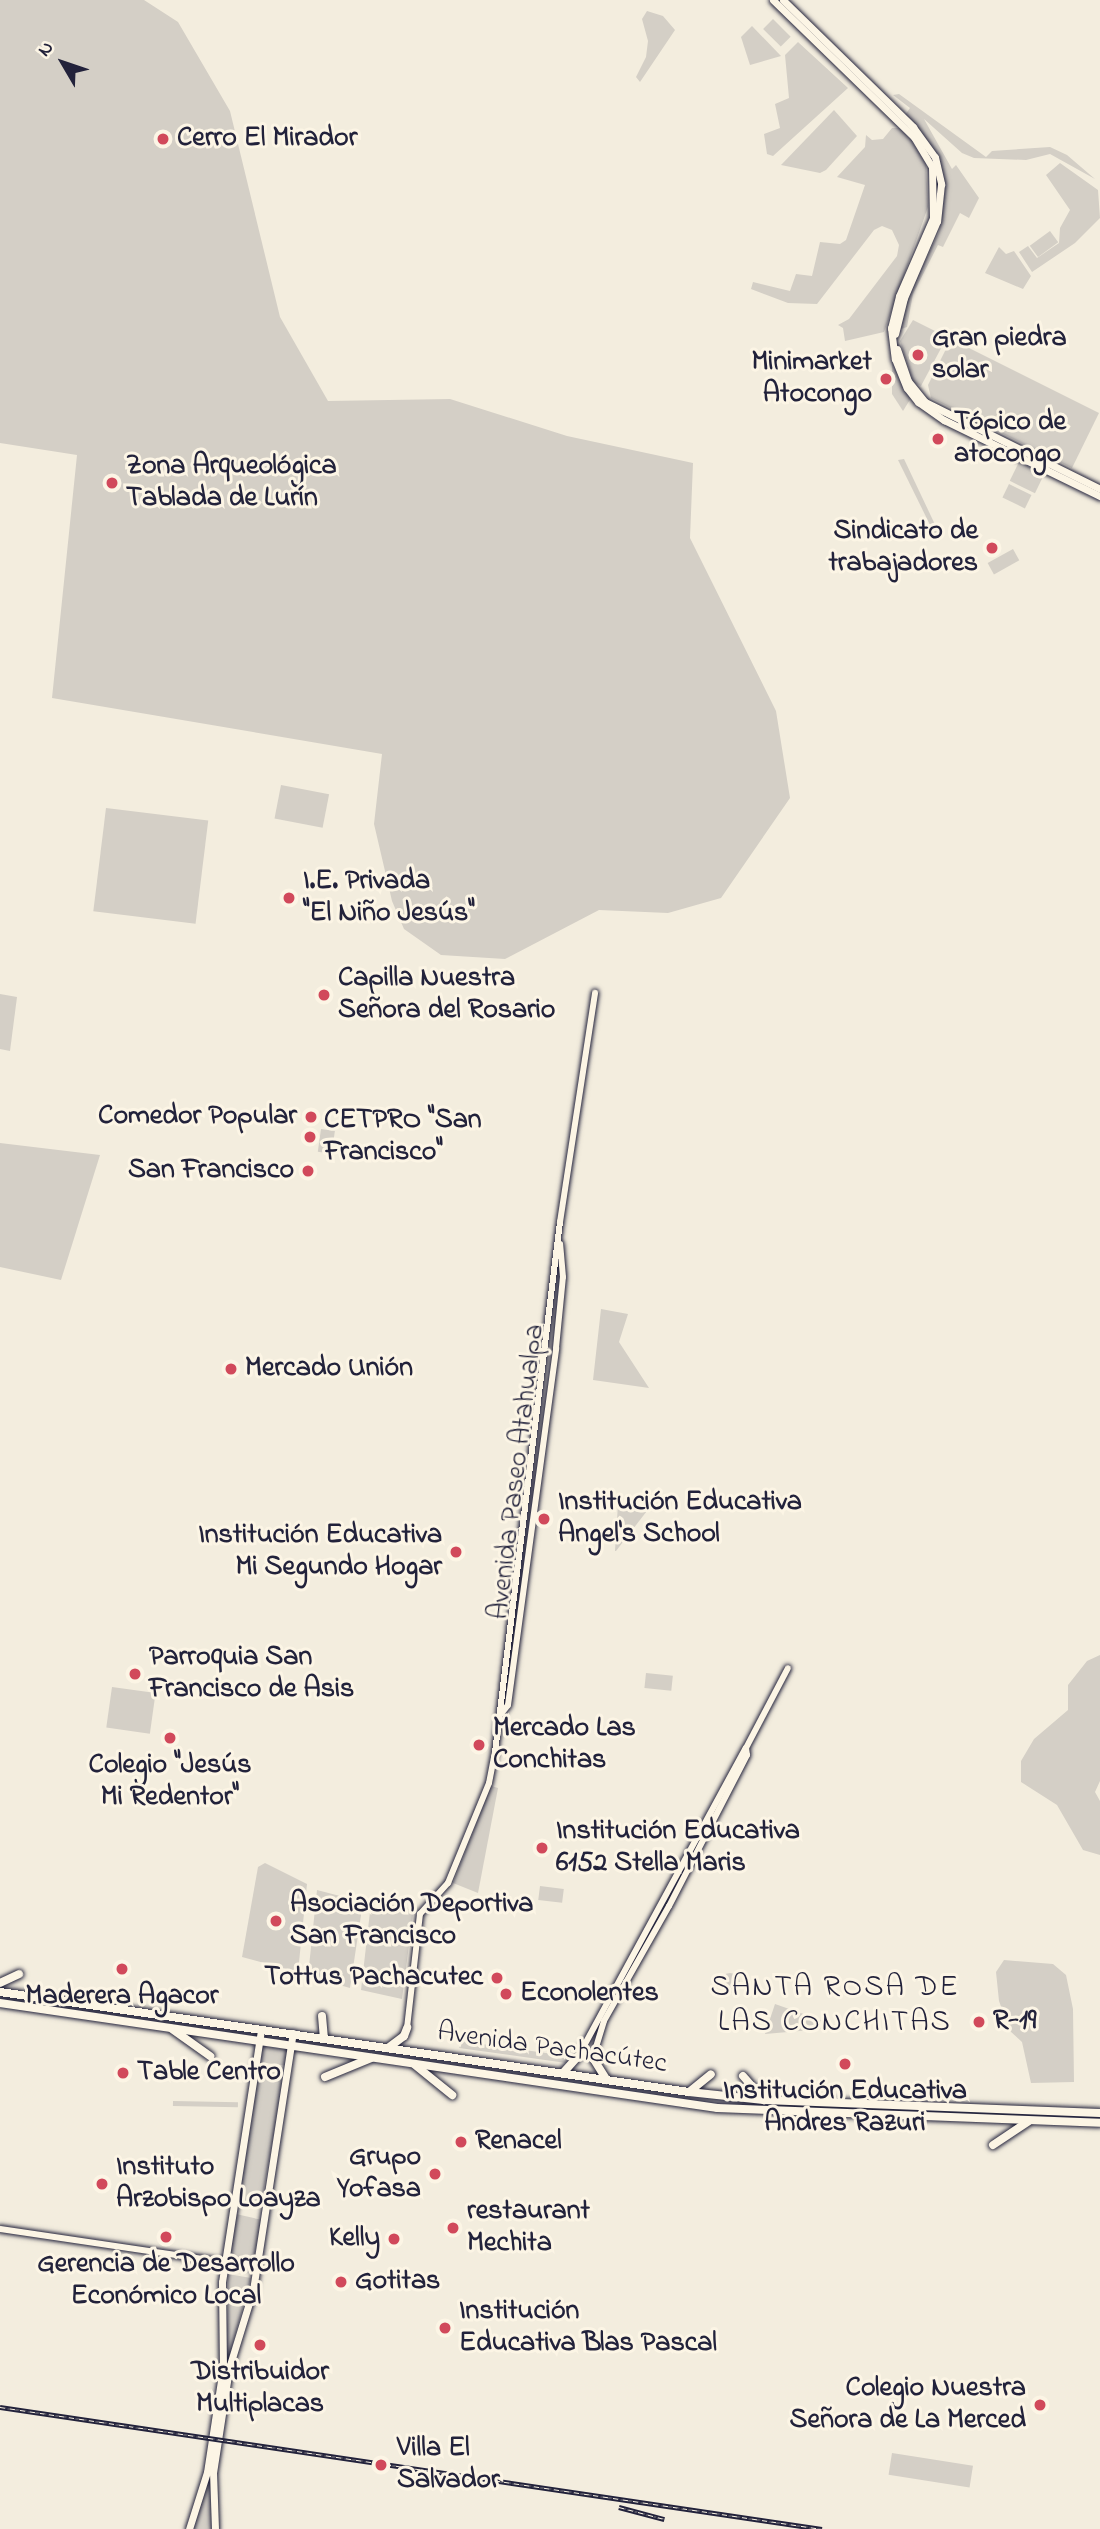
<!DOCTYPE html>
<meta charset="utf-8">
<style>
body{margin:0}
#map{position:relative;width:1100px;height:2529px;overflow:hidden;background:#f3edde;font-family:"Indie Flower",sans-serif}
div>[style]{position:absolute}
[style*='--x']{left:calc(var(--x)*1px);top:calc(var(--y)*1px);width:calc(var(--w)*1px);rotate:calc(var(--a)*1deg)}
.green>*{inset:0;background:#d4cfc6;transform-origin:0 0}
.round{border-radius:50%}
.roads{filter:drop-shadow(0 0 2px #22223b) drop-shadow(0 0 2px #22223b)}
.tertiary>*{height:6px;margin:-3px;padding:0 3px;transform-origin:3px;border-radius:3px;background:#fcf5e5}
.secondary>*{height:7px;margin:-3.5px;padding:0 3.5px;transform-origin:3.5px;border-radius:3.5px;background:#fcf5e5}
.primary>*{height:8px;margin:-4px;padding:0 4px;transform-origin:4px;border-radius:4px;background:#fcf5e5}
.rail>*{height:4.5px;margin-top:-2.25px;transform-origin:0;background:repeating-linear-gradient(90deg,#fcf5e5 0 5px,#22223b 0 10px);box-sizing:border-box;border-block:2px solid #22223b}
.dots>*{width:19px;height:19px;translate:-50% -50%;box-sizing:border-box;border:4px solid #fcf5e5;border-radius:50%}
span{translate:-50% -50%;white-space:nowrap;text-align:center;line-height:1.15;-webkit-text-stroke:6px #fcf5e5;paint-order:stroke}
.poi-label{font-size:28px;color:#22223b;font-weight:700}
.left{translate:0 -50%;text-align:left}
.right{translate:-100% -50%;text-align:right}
.street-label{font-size:28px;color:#22223b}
.neighbourhood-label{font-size:30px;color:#22223b;letter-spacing:2px}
.north{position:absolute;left:28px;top:28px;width:70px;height:70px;-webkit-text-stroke:5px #fcf5e5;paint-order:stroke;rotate:309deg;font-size:19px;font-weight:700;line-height:28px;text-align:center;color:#22223b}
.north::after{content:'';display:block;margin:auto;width:24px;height:32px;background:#22223b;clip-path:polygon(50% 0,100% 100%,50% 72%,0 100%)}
</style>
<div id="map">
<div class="green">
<div style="clip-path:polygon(0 0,144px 0,178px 22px,230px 111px,280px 317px,328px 401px,450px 399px,567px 436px,693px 463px,690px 538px,776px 711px,790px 798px,721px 898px,668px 913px,599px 910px,505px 959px,441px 955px,404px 929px,392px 901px,374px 824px,382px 754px,52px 698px,77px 455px,0 443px)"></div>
<div style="clip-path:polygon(647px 11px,663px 16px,675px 30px,640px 82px,636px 77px,646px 57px,648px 41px,642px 19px)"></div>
<div style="left:773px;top:19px;width:25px;height:14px;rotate:45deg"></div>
<div style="clip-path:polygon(752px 26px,781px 56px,750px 65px,741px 37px)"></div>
<div style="clip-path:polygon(798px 42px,848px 88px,773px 156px,767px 154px,764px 134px,780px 128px,775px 104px,789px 98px,785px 55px)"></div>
<div style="clip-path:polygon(899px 94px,986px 157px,992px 151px,1050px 147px,1067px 155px,1095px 179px,1050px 154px,1026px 160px,974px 158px,962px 153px,924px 119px,952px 169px,956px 165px,979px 198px,969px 218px,960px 213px,943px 247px,938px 245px,913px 294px,907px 327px,901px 329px,907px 299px,939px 232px,945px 191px,933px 149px,905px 115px,910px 108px,893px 95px)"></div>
<div style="clip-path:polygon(834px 110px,857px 136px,826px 170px,820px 173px,781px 165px)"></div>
<div style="clip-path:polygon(892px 128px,899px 128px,911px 140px,926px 164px,928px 207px,884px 332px,845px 341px,843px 328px,838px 325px,849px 319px,897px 256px,899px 245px,892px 230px,882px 226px,874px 230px,817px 304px,788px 303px,751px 289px,753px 282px,790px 291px,796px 274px,812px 276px,820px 242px,840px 244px,846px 240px,865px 185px,837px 177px,865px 147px,866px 135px,872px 140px,883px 139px)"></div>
<div style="clip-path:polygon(1060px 163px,1098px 190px,1100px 218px,1075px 243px,1032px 272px,1019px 252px,1028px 246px,1037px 258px,1059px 243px,1060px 228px,1070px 210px,1046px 175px)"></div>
<div style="left:1050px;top:231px;width:14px;height:25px;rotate:54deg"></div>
<div style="clip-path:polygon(999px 247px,1006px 254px,1014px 251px,1031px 276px,1023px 289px,985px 273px)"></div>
<div style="clip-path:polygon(913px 320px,947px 337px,921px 386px,913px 382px,900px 341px)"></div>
<div style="clip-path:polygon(951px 339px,1099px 413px,1072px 468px,931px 398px,928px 385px)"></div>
<div style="clip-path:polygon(892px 355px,911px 398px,903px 411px,892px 394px)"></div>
<div style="clip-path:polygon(904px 459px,939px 533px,934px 533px,898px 460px)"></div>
<div style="left:1019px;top:462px;width:28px;height:21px;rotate:26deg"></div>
<div style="left:1009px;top:484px;width:25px;height:15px;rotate:26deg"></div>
<div style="left:1013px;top:549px;width:13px;height:29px;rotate:61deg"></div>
<div style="left:281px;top:785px;width:49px;height:34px;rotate:11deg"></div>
<div style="left:106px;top:808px;width:103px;height:104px;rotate:7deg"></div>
<div style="clip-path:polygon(0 994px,17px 997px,10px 1051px,0 1049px)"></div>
<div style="left:321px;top:1129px;width:14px;height:23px;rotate:8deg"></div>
<div style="clip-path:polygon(0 1143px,100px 1155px,61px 1280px,0 1267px)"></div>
<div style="clip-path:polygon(601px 1309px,628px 1314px,619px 1342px,649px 1388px,593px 1380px)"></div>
<div style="clip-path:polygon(618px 1504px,650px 1507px,616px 1551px,615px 1551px)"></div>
<div style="clip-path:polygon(1100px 1655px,1100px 1781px,1095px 1792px,1100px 1801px,1100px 1855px,1083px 1850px,1057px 1805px,1021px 1782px,1021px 1761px,1034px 1739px,1068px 1710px,1068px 1685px,1087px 1661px)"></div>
<div style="left:646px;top:1673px;width:27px;height:15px;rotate:6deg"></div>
<div style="left:112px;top:1687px;width:44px;height:41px;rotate:8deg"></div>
<div style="clip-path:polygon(491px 1786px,498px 1788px,478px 1893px,453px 1883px)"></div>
<div style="clip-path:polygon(265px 1863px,307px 1884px,298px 1972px,242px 1957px,258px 1867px)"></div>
<div style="left:540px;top:1886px;width:24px;height:14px;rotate:7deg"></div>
<div style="clip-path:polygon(317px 1890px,363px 1902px,350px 1988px,308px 1976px)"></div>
<div style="clip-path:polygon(371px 1903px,406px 1906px,413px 1914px,402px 1999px,361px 1990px)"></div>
<div style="clip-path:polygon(1004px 1960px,1053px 1964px,1066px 1975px,1073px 2009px,1074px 2082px,1031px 2083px,1022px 2042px,1010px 2031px,999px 2001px,996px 1972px)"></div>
<div class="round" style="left:720px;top:1973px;width:20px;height:20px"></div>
<div style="clip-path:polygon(775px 2004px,835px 2025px,834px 2028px,765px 2034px)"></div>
<div style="left:460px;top:2041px;width:112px;height:7px;rotate:8deg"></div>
<div style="left:260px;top:2046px;width:28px;height:16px;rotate:8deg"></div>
<div style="clip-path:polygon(259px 2069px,280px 2072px,284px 2078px,260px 2209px,237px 2201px)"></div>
<div style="left:173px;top:2101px;width:65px;height:5px;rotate:1deg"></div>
<div style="left:236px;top:2214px;width:27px;height:43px;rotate:13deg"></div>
<div style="clip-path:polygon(228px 2274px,251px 2278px,225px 2372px,228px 2306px)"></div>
<div style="left:892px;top:2453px;width:82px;height:22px;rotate:9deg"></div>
<div style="clip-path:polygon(210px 2476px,212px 2529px,192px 2529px,198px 2509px)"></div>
</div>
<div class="roads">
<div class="tertiary">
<div style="--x:501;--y:1714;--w:11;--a:-52"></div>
<div style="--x:508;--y:1705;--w:360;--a:-82.3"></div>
<div style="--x:556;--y:1348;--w:71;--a:-84.4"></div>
<div style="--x:563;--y:1277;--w:33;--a:-95"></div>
<div style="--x:746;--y:1748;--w:90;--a:-62.3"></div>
<div style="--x:407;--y:2028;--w:115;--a:-83.5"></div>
<div style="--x:420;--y:1914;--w:42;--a:-47.9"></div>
<div style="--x:448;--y:1883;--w:108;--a:-67.7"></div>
<div style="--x:489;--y:1783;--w:32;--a:-79"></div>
<div style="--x:495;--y:1752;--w:534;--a:-83.01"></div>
<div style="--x:560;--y:1222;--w:232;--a:-81.3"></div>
<div style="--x:579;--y:2055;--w:349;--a:-61.5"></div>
<div style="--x:746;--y:1748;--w:7;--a:82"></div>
<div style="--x:747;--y:1755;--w:170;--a:117.3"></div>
<div style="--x:669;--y:1906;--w:132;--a:119.5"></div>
<div style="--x:604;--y:2021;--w:39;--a:107"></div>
<div style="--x:0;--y:2229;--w:260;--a:8.4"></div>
</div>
<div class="secondary">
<div style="--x:773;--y:0;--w:197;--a:44.2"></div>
<div style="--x:914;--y:137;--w:35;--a:59"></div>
<div style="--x:932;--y:167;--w:51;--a:88.9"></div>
<div style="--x:933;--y:218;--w:85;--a:113.6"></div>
<div style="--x:899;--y:296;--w:33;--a:104"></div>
<div style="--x:891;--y:328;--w:31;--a:83"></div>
<div style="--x:895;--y:359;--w:31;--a:68"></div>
<div style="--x:907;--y:388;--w:18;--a:52"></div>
<div style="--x:918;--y:402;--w:32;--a:35"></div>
<div style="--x:944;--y:420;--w:174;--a:26"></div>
<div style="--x:783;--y:0;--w:182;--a:44.3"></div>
<div style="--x:913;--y:127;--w:37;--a:54"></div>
<div style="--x:935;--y:157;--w:28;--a:77"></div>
<div style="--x:941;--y:184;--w:37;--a:96"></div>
<div style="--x:937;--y:221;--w:84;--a:113.2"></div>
<div style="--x:904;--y:298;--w:37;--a:104"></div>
<div style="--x:897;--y:349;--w:34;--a:71"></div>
<div style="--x:908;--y:381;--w:27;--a:51"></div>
<div style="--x:925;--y:402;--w:195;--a:26.4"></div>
<div style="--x:189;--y:2529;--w:60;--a:-72.5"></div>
<div style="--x:207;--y:2472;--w:106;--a:-81.3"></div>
<div style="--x:223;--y:2367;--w:85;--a:-90.7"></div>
<div style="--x:222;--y:2282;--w:256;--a:-81.2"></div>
<div style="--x:215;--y:2529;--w:56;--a:-92"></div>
<div style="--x:213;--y:2473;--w:106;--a:-81.3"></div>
<div style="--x:229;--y:2368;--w:82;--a:-72.9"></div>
<div style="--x:253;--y:2290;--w:260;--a:-81.2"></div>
</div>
<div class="primary">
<div style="--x:0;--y:1983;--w:21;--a:-25"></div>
<div style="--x:0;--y:1992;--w:696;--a:8.26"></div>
<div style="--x:689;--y:2092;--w:75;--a:6.1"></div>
<div style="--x:764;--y:2100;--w:336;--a:2.2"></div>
<div style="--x:0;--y:2003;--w:725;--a:8.33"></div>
<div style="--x:717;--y:2108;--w:383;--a:2.2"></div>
<div style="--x:322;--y:2016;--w:22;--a:85"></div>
<div style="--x:172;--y:2029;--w:47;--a:35.4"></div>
<div style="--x:388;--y:2048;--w:20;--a:-37"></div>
<div style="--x:404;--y:2036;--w:9;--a:-69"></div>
<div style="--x:593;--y:2058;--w:26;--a:58"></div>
<div style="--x:415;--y:2065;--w:48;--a:39"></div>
<div style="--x:563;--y:2073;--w:24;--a:-48"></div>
<div style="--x:743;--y:2076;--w:32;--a:49"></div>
<div style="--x:325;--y:2077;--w:50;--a:-22.4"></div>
<div style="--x:689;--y:2092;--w:28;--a:-39"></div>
<div style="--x:993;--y:2145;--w:43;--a:-33.7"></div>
</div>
</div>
<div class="rail">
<div style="--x:0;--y:2407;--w:831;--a:8.44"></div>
<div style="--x:619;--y:2507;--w:47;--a:14.9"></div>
</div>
<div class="dots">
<div style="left:163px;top:139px;background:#d1495b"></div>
<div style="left:918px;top:355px;background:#d1495b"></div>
<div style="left:886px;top:379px;background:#d1495b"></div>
<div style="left:938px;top:439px;background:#d1495b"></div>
<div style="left:112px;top:483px;background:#d1495b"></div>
<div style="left:992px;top:548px;background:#d1495b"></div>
<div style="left:289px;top:898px;background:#d1495b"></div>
<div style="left:324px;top:995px;background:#d1495b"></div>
<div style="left:311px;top:1117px;background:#d1495b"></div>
<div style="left:310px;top:1137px;background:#d1495b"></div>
<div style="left:308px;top:1171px;background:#d1495b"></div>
<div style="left:231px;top:1369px;background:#d1495b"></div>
<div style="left:544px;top:1519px;background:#d1495b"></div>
<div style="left:456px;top:1552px;background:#d1495b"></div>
<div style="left:135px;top:1674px;background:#d1495b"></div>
<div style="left:170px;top:1738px;background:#d1495b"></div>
<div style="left:479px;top:1745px;background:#d1495b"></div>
<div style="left:542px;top:1848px;background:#d1495b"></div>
<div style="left:276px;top:1921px;background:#d1495b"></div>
<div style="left:122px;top:1969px;background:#d1495b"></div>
<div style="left:497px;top:1978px;background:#d1495b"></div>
<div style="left:506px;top:1994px;background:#d1495b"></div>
<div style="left:979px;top:2022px;background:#d1495b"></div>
<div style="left:845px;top:2064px;background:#d1495b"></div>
<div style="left:123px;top:2073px;background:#d1495b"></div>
<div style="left:461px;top:2142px;background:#d1495b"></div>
<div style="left:435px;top:2174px;background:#d1495b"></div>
<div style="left:102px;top:2184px;background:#d1495b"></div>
<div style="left:453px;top:2228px;background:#d1495b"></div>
<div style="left:166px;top:2237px;background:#d1495b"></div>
<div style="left:394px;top:2239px;background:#d1495b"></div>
<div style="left:341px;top:2282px;background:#d1495b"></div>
<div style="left:445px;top:2328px;background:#d1495b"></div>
<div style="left:260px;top:2345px;background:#d1495b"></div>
<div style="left:1040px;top:2405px;background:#d1495b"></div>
<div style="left:381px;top:2465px;background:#d1495b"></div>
</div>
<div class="poi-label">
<span class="left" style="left:177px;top:139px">Cerro El Mirador</span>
<span class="left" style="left:932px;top:355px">Gran piedra<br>solar</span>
<span class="right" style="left:872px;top:379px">Minimarket<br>Atocongo</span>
<span class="left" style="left:954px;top:439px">Tópico de<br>atocongo</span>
<span class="left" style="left:126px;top:483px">Zona Arqueológica<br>Tablada de Lurín</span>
<span class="right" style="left:978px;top:548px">Sindicato de<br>trabajadores</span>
<span class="left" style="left:303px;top:898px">I.E. Privada<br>"El Niño Jesús"</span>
<span class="left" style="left:338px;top:995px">Capilla Nuestra<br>Señora del Rosario</span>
<span class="right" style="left:297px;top:1117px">Comedor Popular</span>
<span class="left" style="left:324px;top:1137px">CETPRO "San<br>Francisco"</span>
<span class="right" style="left:294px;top:1171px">San Francisco</span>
<span class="left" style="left:245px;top:1369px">Mercado Unión</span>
<span class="left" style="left:558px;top:1519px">Institución Educativa<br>Angel's School</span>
<span class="right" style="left:442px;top:1552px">Institución Educativa<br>Mi Segundo Hogar</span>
<span class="left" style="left:149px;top:1674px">Parroquia San<br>Francisco de Asis</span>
<span class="left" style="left:493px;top:1745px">Mercado Las<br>Conchitas</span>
<span style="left:170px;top:1782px">Colegio "Jesús<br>Mi Redentor"</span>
<span class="left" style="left:556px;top:1848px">Institución Educativa<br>6152 Stella Maris</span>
<span class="left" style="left:290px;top:1921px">Asociación Deportiva<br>San Francisco</span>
<span class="right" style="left:483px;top:1978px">Tottus Pachacutec</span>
<span class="left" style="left:520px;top:1994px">Econolentes</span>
<span style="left:122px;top:1997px">Maderera Agacor</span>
<span class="left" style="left:993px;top:2022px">R-19</span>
<span class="left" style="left:137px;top:2073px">Table Centro</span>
<span style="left:845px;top:2108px">Institución Educativa<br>Andres Razuri</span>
<span class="left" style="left:475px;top:2142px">Renacel</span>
<span class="right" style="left:421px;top:2174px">Grupo<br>Yofasa</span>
<span class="left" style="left:116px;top:2184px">Instituto<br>Arzobispo Loayza</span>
<span class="left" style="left:467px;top:2228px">restaurant<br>Mechita</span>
<span class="right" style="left:380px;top:2239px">Kelly</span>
<span style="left:166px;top:2281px">Gerencia de Desarrollo<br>Económico Local</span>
<span class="left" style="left:355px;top:2282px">Gotitas</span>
<span class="left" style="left:459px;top:2328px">Institución<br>Educativa Blas Pascal</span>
<span style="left:260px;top:2389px">Distribuidor<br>Multiplacas</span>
<span class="right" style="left:1026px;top:2405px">Colegio Nuestra<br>Señora de La Merced</span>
<span class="left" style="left:397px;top:2465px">Villa El<br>Salvador</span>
</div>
<div class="street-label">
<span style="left:518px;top:1472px;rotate:-83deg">Avenida Paseo Atahualpa</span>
<span style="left:552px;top:2049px;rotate:8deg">Avenida Pachacútec</span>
</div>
<div class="neighbourhood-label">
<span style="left:835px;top:2005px">SANTA ROSA DE<br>LAS CONCHITAS</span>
</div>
<div class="north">N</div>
</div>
